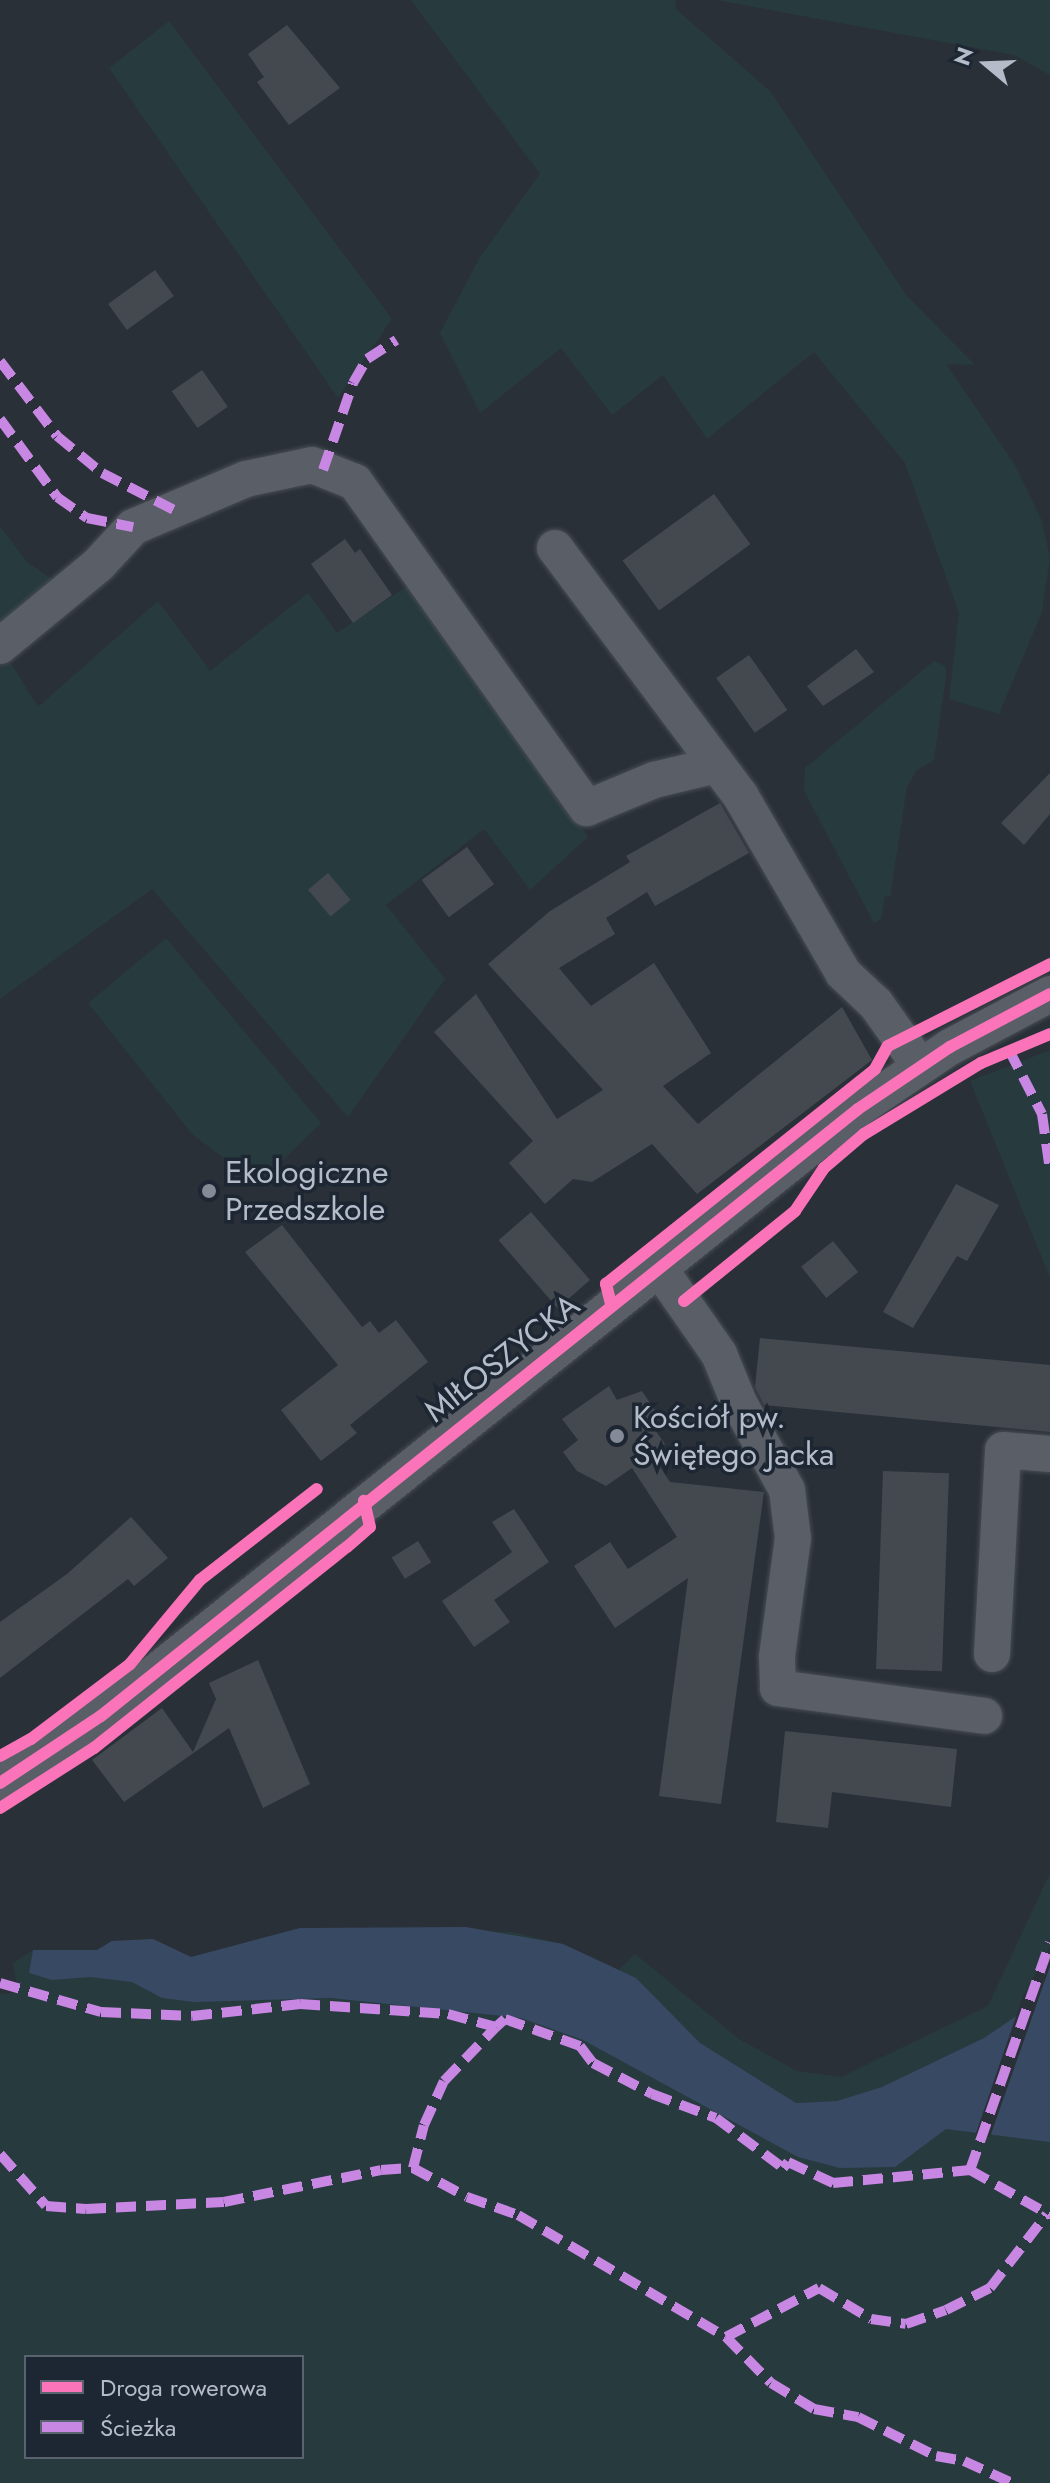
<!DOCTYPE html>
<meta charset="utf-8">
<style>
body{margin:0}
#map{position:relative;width:1050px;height:2483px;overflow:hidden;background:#2a3038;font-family:Jost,sans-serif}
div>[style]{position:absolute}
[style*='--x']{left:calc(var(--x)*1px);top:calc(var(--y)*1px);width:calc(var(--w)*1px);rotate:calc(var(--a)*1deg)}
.green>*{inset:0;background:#273a3e}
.water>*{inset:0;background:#384963}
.pier>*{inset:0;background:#2a3038}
.building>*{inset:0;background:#444950;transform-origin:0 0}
.roads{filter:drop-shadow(0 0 2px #484c53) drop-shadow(0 0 2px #484c53)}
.minor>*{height:36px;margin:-18px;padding:0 18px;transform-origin:18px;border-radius:18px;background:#5a5e66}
.quiet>*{height:10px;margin-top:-5px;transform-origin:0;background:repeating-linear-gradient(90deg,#c787e3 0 20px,transparent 0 30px)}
.cycleway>*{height:12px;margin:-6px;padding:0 6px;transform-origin:6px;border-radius:6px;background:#fb73b8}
.dots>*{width:22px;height:22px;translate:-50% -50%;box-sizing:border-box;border:4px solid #1d2633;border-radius:50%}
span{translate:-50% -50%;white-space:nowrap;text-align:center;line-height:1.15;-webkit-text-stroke:7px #1d2633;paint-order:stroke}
.poi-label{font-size:32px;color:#b4bcc9}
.left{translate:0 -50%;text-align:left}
.street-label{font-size:32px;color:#b4bcc9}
.legend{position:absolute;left:24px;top:2355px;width:280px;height:104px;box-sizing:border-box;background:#1d2633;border:2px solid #59626f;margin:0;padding:10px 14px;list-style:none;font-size:24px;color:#b4bcc9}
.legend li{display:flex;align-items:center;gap:16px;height:40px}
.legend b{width:40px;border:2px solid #59626f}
.north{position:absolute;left:946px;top:24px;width:80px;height:80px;-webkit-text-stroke:6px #1d2633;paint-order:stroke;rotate:289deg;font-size:22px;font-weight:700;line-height:32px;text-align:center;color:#b4bcc9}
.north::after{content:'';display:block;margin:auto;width:28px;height:36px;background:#b4bcc9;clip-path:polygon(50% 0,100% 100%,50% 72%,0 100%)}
</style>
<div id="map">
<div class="green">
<div style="clip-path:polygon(411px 0,675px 0,676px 9px,770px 91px,907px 296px,975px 365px,946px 364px,1015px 465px,1042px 521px,1050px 558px,1042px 612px,999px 714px,949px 699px,959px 613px,905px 463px,814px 352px,707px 439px,663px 375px,612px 415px,561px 348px,480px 413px,440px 333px,480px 257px,540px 174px)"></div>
<div style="clip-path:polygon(716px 0,1050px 0,1050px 75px,1014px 55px)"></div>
<div style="clip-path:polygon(169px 21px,392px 319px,338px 398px,109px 68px)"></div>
<div style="clip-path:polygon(0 526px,27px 562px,59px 584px,0 635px)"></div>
<div style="clip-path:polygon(418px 579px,588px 837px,530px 890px,484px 829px,386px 905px,445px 979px,348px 1117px,152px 889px,0 999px,0 668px,10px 662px,38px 707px,158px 601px,210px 671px,308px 593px,337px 633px)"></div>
<div style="clip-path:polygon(934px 661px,945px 666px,946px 677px,934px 760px,916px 771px,907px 787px,890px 897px,885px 896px,881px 919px,874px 923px,804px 791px,805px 768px)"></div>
<div style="clip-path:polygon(166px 938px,321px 1123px,259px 1184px,193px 1135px,88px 1003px)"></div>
<div style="clip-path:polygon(1050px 1050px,1050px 1278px,970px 1081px)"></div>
<div style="clip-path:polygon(evenodd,1050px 1873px,1050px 2483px,0 2483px,0 1994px,18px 1992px,13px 1963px,33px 1950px,97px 1950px,112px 1941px,153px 1939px,191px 1957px,300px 1928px,512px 1932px,563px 1944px,619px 1970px,635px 1954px,739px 2039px,797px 2071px,841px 2077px,988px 2006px,1050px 1873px,26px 2357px,302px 2357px,302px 2457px,26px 2457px,26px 2357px)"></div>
</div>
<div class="water">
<div style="clip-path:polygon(466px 1927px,563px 1944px,636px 1978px,700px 2043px,796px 2103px,837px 2101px,882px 2087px,984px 2038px,1018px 2015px,1050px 1952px,1050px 2142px,946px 2129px,895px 2167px,840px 2168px,798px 2157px,583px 2040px,521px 2018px,331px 1998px,194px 2002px,162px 1998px,132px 1982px,90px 1977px,52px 1980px,29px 1973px,33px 1950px,97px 1950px,112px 1941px,153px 1939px,191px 1957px,300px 1928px)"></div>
</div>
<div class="pier">
<div style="clip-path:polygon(1050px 1948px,1050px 1966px,990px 2137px,975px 2136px,1023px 1996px)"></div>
</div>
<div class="building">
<div style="clip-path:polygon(287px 25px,340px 88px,289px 125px,257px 82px,264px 77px,248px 54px)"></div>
<div style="left:155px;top:270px;width:32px;height:58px;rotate:54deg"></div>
<div style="left:202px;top:370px;width:45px;height:37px;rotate:55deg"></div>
<div style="left:714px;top:494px;width:62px;height:113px;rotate:54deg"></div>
<div style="clip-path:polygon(345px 539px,355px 553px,360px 549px,392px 595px,353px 623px,311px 564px)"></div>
<div style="clip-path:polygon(856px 649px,874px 672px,823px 706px,807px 686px)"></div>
<div style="left:749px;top:655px;width:67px;height:40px;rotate:55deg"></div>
<div style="clip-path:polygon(1050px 773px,1050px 814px,1024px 845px,1001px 823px)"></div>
<div style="clip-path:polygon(720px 803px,749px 853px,655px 906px,647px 892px,606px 918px,615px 934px,559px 968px,591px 1006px,654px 963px,711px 1053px,663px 1086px,698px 1124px,842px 1007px,872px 1060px,697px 1194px,652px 1144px,592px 1182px,573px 1179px,545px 1204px,509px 1163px,533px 1141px,434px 1032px,476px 994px,557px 1119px,603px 1090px,488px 964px,550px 911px,630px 862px,626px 856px)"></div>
<div style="left:467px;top:847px;width:46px;height:56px;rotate:54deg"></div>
<div style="left:328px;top:873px;width:35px;height:26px;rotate:50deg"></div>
<div style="clip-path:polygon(956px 1184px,999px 1205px,967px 1261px,957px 1256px,913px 1328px,883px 1312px)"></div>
<div style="left:531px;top:1212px;width:90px;height:43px;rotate:49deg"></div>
<div style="clip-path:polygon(282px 1225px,362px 1327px,370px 1321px,379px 1333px,396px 1320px,428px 1362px,350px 1425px,357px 1433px,321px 1461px,281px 1410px,338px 1365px,245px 1252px)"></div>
<div style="left:833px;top:1241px;width:40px;height:41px;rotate:51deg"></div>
<div style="clip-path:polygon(760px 1338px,1050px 1365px,1050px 1432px,764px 1405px,755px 1387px)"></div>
<div style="clip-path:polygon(609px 1386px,617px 1400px,642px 1391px,660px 1418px,651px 1424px,665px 1444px,651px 1453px,670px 1482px,764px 1492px,721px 1804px,659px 1796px,688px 1578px,615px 1628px,574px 1566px,610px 1542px,628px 1569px,677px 1537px,632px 1468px,606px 1486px,577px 1471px,563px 1452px,578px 1440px,562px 1419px)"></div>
<div style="left:883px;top:1471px;width:66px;height:198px;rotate:2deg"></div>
<div style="clip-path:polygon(514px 1509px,549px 1562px,494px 1600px,510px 1622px,474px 1647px,442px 1601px,512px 1552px,492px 1522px)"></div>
<div style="clip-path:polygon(131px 1517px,168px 1558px,134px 1586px,128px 1579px,0 1678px,0 1622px,67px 1574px)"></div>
<div style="left:418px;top:1541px;width:25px;height:31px;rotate:58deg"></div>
<div style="clip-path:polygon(258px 1660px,310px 1784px,263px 1808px,229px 1728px,124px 1802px,92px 1760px,162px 1708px,193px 1752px,216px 1699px,209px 1683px)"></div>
<div style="clip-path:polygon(785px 1731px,957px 1749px,951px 1807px,832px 1792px,828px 1828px,776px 1822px)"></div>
</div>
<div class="roads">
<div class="minor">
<div style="--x:555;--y:548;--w:309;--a:53.2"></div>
<div style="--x:740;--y:795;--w:206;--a:59.9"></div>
<div style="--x:843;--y:973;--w:45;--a:43.2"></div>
<div style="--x:876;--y:1004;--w:76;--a:54.6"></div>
<div style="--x:0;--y:646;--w:129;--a:-39.6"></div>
<div style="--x:99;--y:564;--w:50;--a:-47.4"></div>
<div style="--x:133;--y:527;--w:123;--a:-23"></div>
<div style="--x:246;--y:479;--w:67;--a:-12"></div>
<div style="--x:312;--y:465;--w:46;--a:21.6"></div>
<div style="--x:355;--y:482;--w:400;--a:54.6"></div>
<div style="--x:587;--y:808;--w:73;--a:-22.7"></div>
<div style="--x:654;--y:780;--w:65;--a:-13.4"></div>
<div style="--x:659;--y:1268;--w:105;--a:55.1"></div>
<div style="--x:719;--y:1354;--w:53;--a:67.8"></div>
<div style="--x:739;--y:1403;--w:99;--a:61.1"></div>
<div style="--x:787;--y:1490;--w:48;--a:82.9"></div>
<div style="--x:793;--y:1538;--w:120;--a:97.7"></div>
<div style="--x:777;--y:1657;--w:31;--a:88"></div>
<div style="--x:778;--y:1688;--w:208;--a:7.7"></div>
<div style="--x:992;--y:1654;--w:204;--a:-86.9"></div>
<div style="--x:1003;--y:1450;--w:47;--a:4.9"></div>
<div style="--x:0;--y:1783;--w:121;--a:-33.6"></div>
<div style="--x:101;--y:1716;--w:970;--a:-38.72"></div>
<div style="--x:858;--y:1109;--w:111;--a:-34"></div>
<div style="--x:950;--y:1047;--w:113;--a:-27.9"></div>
</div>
</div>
<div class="quiet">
<div style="--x:0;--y:361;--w:94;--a:52.8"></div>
<div style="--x:57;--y:436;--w:58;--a:39.4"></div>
<div style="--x:102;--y:473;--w:81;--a:27.2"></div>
<div style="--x:0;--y:419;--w:97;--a:53.8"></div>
<div style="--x:57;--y:497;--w:37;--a:35"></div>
<div style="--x:87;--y:518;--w:47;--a:11.1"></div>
<div style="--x:323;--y:470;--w:92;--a:-71"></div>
<div style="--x:353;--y:383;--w:28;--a:-60"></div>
<div style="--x:367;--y:359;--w:35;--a:-33"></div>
<div style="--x:1009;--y:1050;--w:72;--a:62.7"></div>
<div style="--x:1042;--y:1114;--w:57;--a:81.9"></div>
<div style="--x:0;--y:1983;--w:105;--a:16"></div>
<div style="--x:101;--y:2012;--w:91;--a:2.5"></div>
<div style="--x:192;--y:2016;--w:109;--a:-6.3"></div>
<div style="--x:300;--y:2004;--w:148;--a:3.9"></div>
<div style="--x:448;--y:2014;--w:50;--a:15.2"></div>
<div style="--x:496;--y:2027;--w:12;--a:-42"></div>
<div style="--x:505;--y:2019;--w:80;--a:19.8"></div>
<div style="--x:580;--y:2046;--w:21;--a:53"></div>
<div style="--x:593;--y:2063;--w:67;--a:27.7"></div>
<div style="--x:652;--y:2094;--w:68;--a:20.6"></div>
<div style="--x:716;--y:2118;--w:84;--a:36.7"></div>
<div style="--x:783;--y:2168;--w:8;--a:-50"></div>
<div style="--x:788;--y:2162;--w:50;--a:25"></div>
<div style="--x:833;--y:2183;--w:138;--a:-5.4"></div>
<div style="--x:970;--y:2170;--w:92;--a:29.4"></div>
<div style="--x:0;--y:2154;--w:69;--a:48.5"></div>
<div style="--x:46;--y:2206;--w:40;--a:4.3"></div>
<div style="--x:86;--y:2209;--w:138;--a:-2.9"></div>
<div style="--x:224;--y:2202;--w:160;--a:-11.5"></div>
<div style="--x:381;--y:2170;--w:32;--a:-4"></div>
<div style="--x:413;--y:2168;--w:61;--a:28.2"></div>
<div style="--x:467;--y:2197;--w:54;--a:19.4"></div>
<div style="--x:518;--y:2215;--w:241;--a:30.4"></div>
<div style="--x:726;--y:2337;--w:64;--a:45.6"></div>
<div style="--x:771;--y:2383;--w:50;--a:31.2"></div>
<div style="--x:814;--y:2409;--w:45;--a:10.3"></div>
<div style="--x:858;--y:2417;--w:87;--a:26.6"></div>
<div style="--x:936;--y:2456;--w:28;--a:10"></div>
<div style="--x:964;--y:2461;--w:53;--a:24.6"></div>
<div style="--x:413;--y:2168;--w:44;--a:-75.7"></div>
<div style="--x:424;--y:2125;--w:48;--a:-65.6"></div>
<div style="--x:444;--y:2081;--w:75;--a:-46.1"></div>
<div style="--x:970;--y:2170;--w:241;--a:-70.6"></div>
<div style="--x:726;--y:2337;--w:105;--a:-27.8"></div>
<div style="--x:819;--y:2288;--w:61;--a:30.8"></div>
<div style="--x:871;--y:2319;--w:35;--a:8"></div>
<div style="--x:906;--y:2324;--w:42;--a:-19.3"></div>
<div style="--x:946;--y:2310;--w:49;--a:-26.6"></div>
<div style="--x:990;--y:2288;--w:93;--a:-52.4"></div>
</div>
<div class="cycleway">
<div style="--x:684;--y:1301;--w:143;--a:-39"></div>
<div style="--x:795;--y:1211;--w:52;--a:-56"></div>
<div style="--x:824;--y:1168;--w:52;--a:-40.4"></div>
<div style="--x:864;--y:1134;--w:137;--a:-31.3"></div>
<div style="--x:981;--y:1063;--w:75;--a:-22.8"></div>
<div style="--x:611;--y:1304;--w:21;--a:-104"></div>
<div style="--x:606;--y:1284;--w:344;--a:-38.6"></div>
<div style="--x:875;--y:1069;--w:26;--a:-61"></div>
<div style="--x:888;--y:1046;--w:182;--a:-26.8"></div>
<div style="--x:0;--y:1756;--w:35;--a:-29"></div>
<div style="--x:31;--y:1739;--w:124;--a:-37.1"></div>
<div style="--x:130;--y:1664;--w:109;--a:-50.2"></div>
<div style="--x:200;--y:1580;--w:148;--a:-37.9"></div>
<div style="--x:0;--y:1783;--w:121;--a:-33.6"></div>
<div style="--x:101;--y:1716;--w:970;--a:-38.72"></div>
<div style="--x:858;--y:1109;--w:111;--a:-34"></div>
<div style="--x:950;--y:1047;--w:113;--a:-27.9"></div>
<div style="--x:0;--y:1808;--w:112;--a:-32.6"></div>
<div style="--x:94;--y:1748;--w:323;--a:-38.5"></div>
<div style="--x:347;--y:1547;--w:30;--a:-41"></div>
<div style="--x:370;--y:1527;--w:27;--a:-103"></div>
</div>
<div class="dots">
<div style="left:209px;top:1191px;background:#848b96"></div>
<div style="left:617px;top:1436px;background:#848b96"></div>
</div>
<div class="poi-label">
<span class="left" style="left:225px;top:1191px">Ekologiczne<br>Przedszkole</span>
<span class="left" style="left:633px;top:1436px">Kościół pw.<br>Świętego Jacka</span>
</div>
<div class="street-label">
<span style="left:502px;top:1358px;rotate:-38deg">MIŁOSZYCKA</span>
</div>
<ul class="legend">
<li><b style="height:10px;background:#fb73b8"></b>Droga rowerowa</li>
<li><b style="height:10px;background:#c787e3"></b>Ścieżka</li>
</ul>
<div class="north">N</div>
</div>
